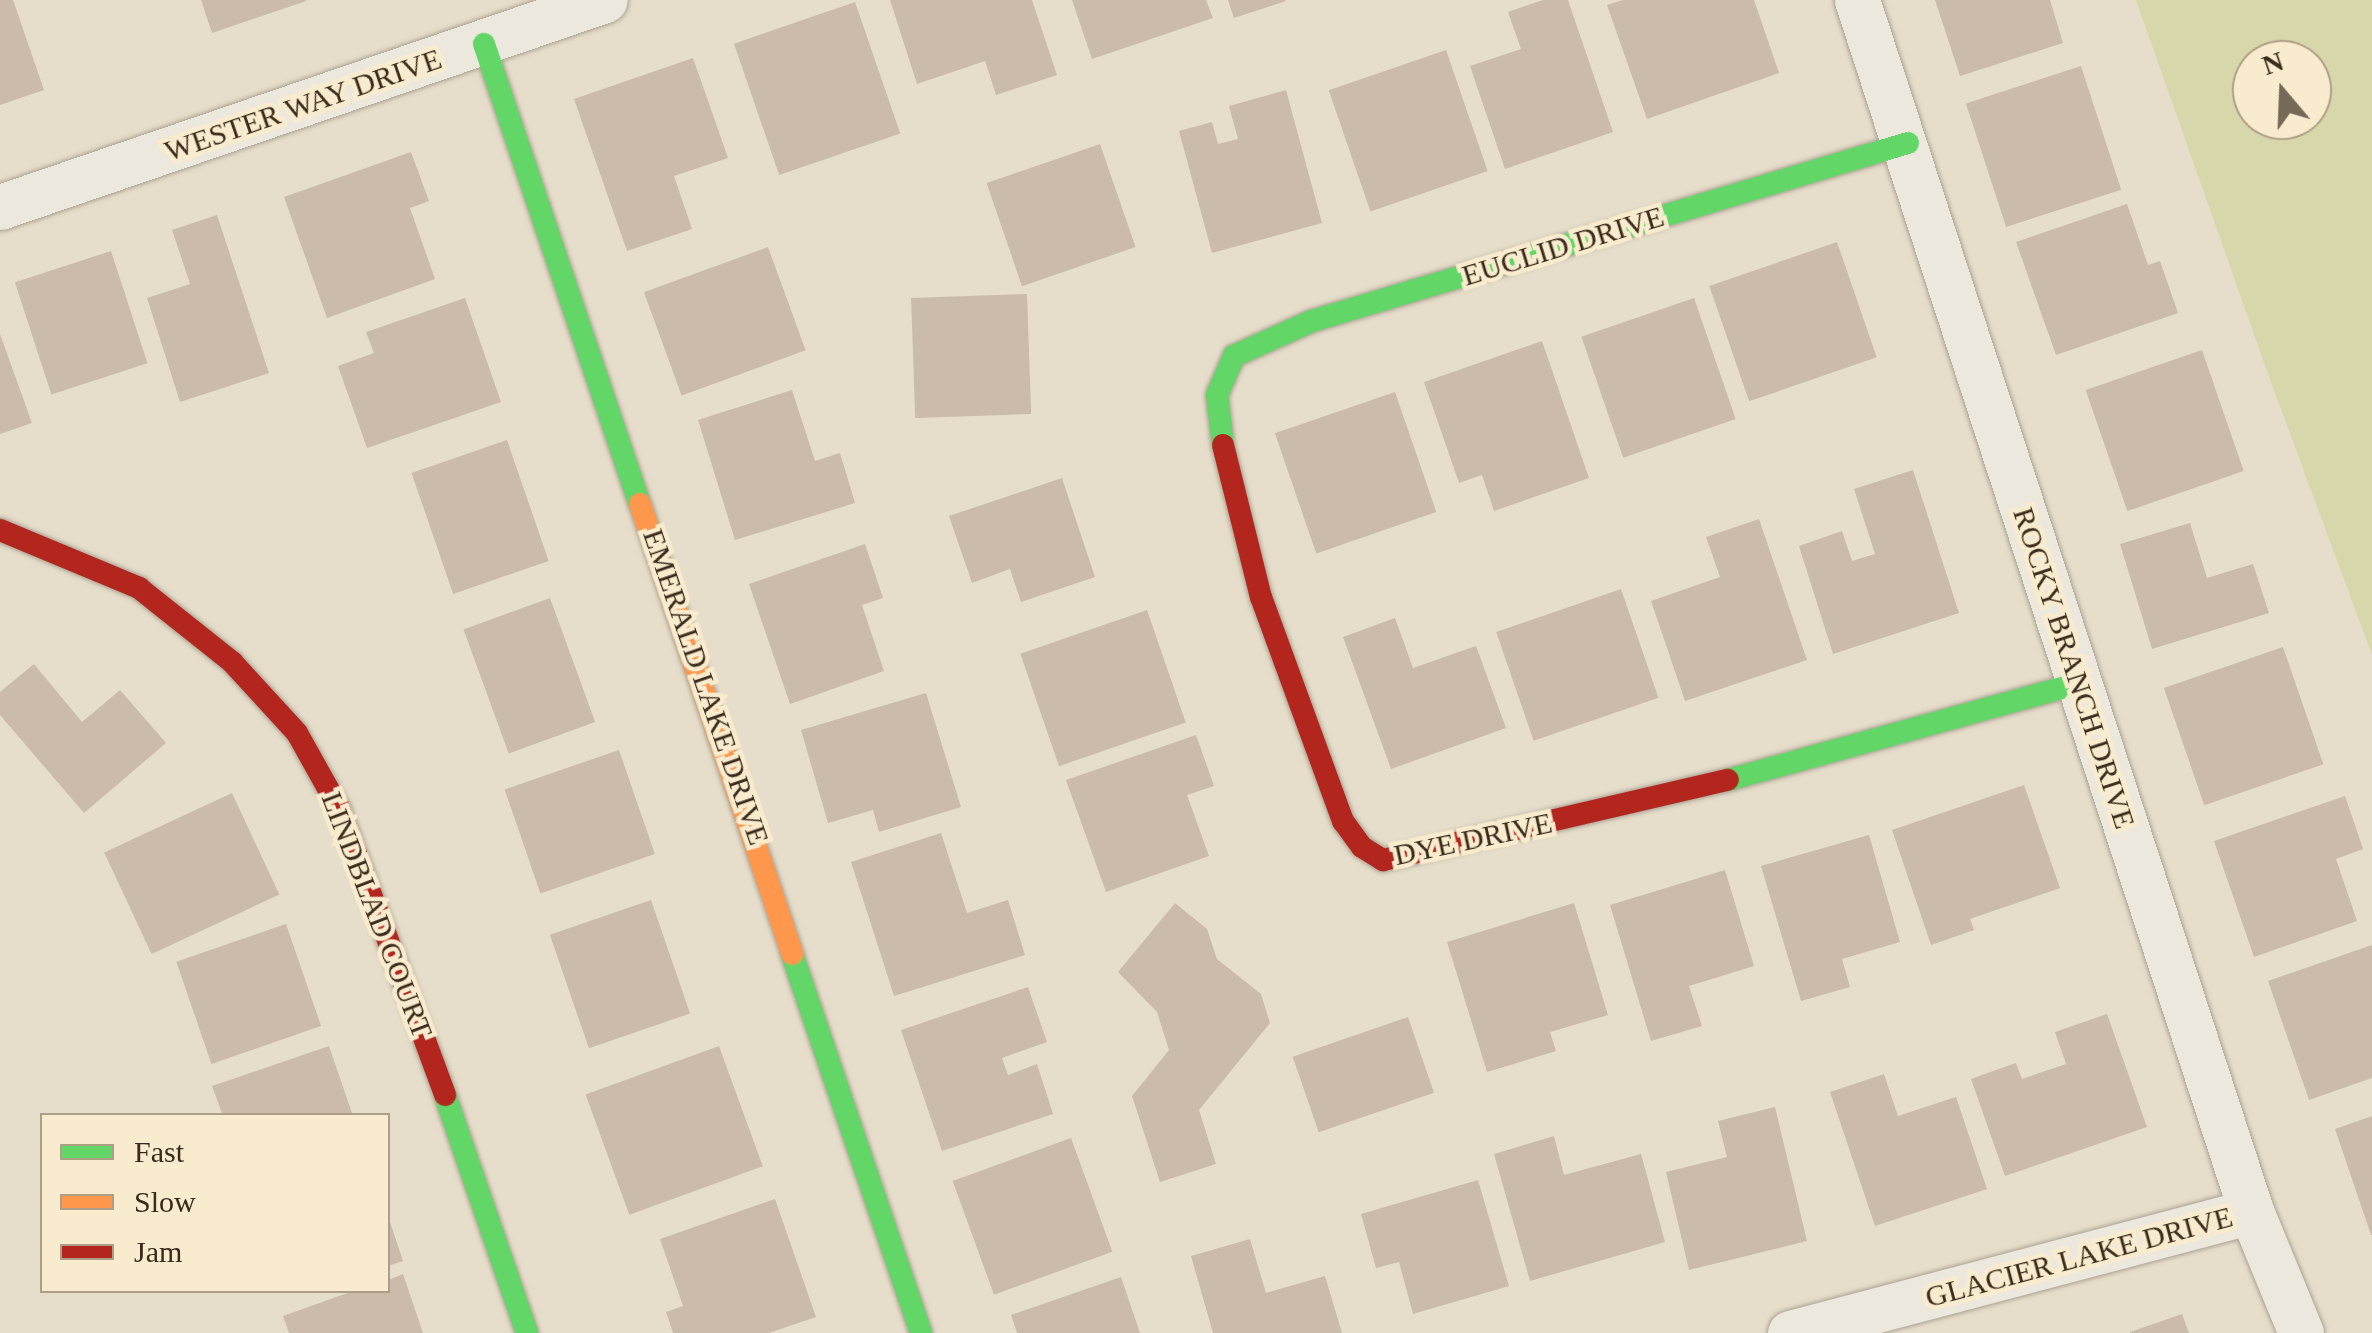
<!DOCTYPE html>
<style>
body{margin:0}
#map{position:relative;width:2372px;height:1333px;overflow:hidden;background:#e6deca;font-family:Georgia,serif}
div>[style]{position:absolute}
[style*='--x']{left:calc(var(--x)*1px);top:calc(var(--y)*1px);width:calc(var(--w)*1px);rotate:calc(var(--a)*1deg)}
.green>*{inset:0;background:#d7d7ab}
.building>*{inset:0;background:#cabbab;transform-origin:0 0}
.roads{filter:drop-shadow(0 0 2px #aba294) drop-shadow(0 0 2px #aba294)}
.street>*{height:45px;margin:-22.5px;padding:0 22.5px;transform-origin:22.5px;border-radius:22.5px;background:#ede8dd}
.fast>*{height:22px;margin:-11px;padding:0 11px;transform-origin:11px;border-radius:11px;background:#63d668}
.slow>*{height:22px;margin:-11px;padding:0 11px;transform-origin:11px;border-radius:11px;background:#ff974d}
.jam>*{height:22px;margin:-11px;padding:0 11px;transform-origin:11px;border-radius:11px;background:#b3261e}
span{translate:-50% -50%;white-space:nowrap;text-align:center;line-height:1.15;-webkit-text-stroke:9px #f9ecce;paint-order:stroke}
.street-label{font-size:30px;color:#3a2a1b}
.legend{position:absolute;left:40px;top:1113px;width:350px;height:180px;box-sizing:border-box;background:#f9ecce;border:2px solid #ad9e86;margin:0;padding:12px 18px;list-style:none;font-size:30px;color:#3a2a1b}
.legend li{display:flex;align-items:center;gap:20px;height:50px}
.legend b{width:50px;border:2px solid #ad9e86}
.north{position:absolute;left:2232px;top:40px;width:100px;height:100px;box-sizing:border-box;background:#f9ecce;border:2px solid #ad9e86;border-radius:50%;rotate:341deg;font-size:28px;font-weight:700;line-height:40px;text-align:center;color:#3a2a1b}
.north::after{content:'';display:block;margin:auto;width:35px;height:45px;background:#766958;clip-path:polygon(50% 0,100% 100%,50% 72%,0 100%)}
</style>
<div id="map">
<div class="green">
<div style="clip-path:polygon(evenodd,2136px 0,2372px 0,2372px 655px,2268px 374px,2136px 0,2252px 60px,2312px 60px,2312px 120px,2252px 120px,2252px 60px)"></div>
</div>
<div class="building">
<div style="clip-path:polygon(0 0,13px 0,44px 90px,0 105px)"></div>
<div style="clip-path:polygon(201px 0,306px 0,306px 1px,212px 33px)"></div>
<div style="clip-path:polygon(890px 0,1032px 0,1057px 75px,996px 95px,985px 61px,917px 84px)"></div>
<div style="clip-path:polygon(1072px 0,1206px 0,1213px 18px,1092px 59px)"></div>
<div style="clip-path:polygon(1228px 0,1285px 0,1286px 1px,1234px 18px)"></div>
<div style="clip-path:polygon(1543px 0,1568px 0,1613px 132px,1505px 169px,1470px 66px,1521px 49px,1508px 12px)"></div>
<div style="clip-path:polygon(1623px 0,1754px 0,1779px 73px,1647px 119px,1607px 5px)"></div>
<div style="clip-path:polygon(1935px 0,2050px 0,2063px 43px,1960px 76px)"></div>
<div style="left:855px;top:2px;width:139px;height:128px;rotate:71deg"></div>
<div style="left:1446px;top:50px;width:128px;height:124px;rotate:71deg"></div>
<div style="clip-path:polygon(693px 58px,728px 158px,674px 176px,692px 229px,627px 251px,574px 99px)"></div>
<div style="left:2081px;top:66px;width:130px;height:121px;rotate:72deg"></div>
<div style="clip-path:polygon(1286px 90px,1322px 223px,1212px 253px,1179px 131px,1212px 122px,1218px 144px,1238px 139px,1229px 106px)"></div>
<div style="left:1100px;top:144px;width:109px;height:120px;rotate:71deg"></div>
<div style="clip-path:polygon(411px 152px,429px 201px,410px 208px,435px 279px,327px 318px,284px 197px)"></div>
<div style="clip-path:polygon(2127px 204px,2148px 265px,2160px 261px,2178px 313px,2056px 355px,2016px 242px)"></div>
<div style="clip-path:polygon(217px 215px,269px 373px,180px 402px,147px 298px,190px 284px,172px 230px)"></div>
<div style="left:1837px;top:242px;width:122px;height:135px;rotate:71deg"></div>
<div style="left:768px;top:247px;width:110px;height:132px;rotate:70deg"></div>
<div style="left:111px;top:251px;width:118px;height:101px;rotate:72deg"></div>
<div style="left:1027px;top:294px;width:120px;height:116px;rotate:88deg"></div>
<div style="clip-path:polygon(465px 298px,501px 402px,367px 448px,338px 366px,374px 353px,366px 332px)"></div>
<div style="left:1694px;top:298px;width:128px;height:119px;rotate:71deg"></div>
<div style="clip-path:polygon(0 334px,32px 423px,0 434px)"></div>
<div style="clip-path:polygon(1542px 341px,1589px 478px,1494px 511px,1482px 475px,1459px 483px,1424px 382px)"></div>
<div style="left:2202px;top:350px;width:128px;height:123px;rotate:71deg"></div>
<div style="clip-path:polygon(792px 390px,815px 461px,840px 453px,855px 503px,735px 540px,698px 420px)"></div>
<div style="left:1395px;top:392px;width:127px;height:127px;rotate:71deg"></div>
<div style="left:507px;top:440px;width:128px;height:101px;rotate:71deg"></div>
<div style="clip-path:polygon(1913px 470px,1959px 613px,1833px 654px,1799px 546px,1842px 531px,1852px 561px,1875px 554px,1854px 489px)"></div>
<div style="clip-path:polygon(1062px 478px,1095px 577px,1021px 602px,1010px 569px,972px 583px,949px 516px)"></div>
<div style="clip-path:polygon(1759px 519px,1807px 660px,1685px 701px,1651px 601px,1720px 577px,1706px 537px)"></div>
<div style="clip-path:polygon(2190px 523px,2207px 578px,2253px 564px,2269px 613px,2152px 649px,2120px 544px)"></div>
<div style="clip-path:polygon(865px 544px,883px 598px,862px 605px,884px 671px,790px 704px,749px 584px)"></div>
<div style="left:1621px;top:589px;width:115px;height:132px;rotate:71deg"></div>
<div style="left:550px;top:598px;width:132px;height:92px;rotate:70deg"></div>
<div style="left:1147px;top:610px;width:119px;height:134px;rotate:71deg"></div>
<div style="clip-path:polygon(1395px 618px,1413px 668px,1476px 646px,1506px 728px,1391px 769px,1343px 637px)"></div>
<div style="left:2283px;top:647px;width:124px;height:126px;rotate:71deg"></div>
<div style="clip-path:polygon(34px 664px,82px 722px,120px 690px,166px 743px,84px 813px,0 715px,0 692px)"></div>
<div style="clip-path:polygon(926px 693px,961px 807px,879px 832px,873px 810px,828px 823px,801px 730px)"></div>
<div style="clip-path:polygon(1196px 735px,1214px 786px,1187px 795px,1209px 856px,1106px 892px,1066px 780px)"></div>
<div style="left:619px;top:750px;width:110px;height:121px;rotate:71deg"></div>
<div style="clip-path:polygon(2024px 785px,2060px 888px,1970px 919px,1974px 930px,1931px 945px,1892px 830px)"></div>
<div style="left:232px;top:793px;width:112px;height:141px;rotate:65deg"></div>
<div style="clip-path:polygon(2345px 796px,2363px 849px,2336px 859px,2357px 921px,2254px 957px,2214px 841px)"></div>
<div style="clip-path:polygon(941px 833px,967px 913px,1008px 900px,1025px 955px,894px 996px,851px 862px)"></div>
<div style="clip-path:polygon(1869px 835px,1900px 942px,1842px 959px,1850px 987px,1801px 1001px,1761px 866px)"></div>
<div style="clip-path:polygon(1725px 870px,1754px 966px,1689px 986px,1702px 1026px,1651px 1041px,1610px 905px)"></div>
<div style="left:651px;top:900px;width:120px;height:107px;rotate:71deg"></div>
<div style="clip-path:polygon(1175px 903px,1207px 929px,1217px 959px,1261px 994px,1270px 1023px,1199px 1110px,1216px 1164px,1160px 1182px,1132px 1096px,1169px 1050px,1157px 1012px,1118px 972px)"></div>
<div style="clip-path:polygon(1574px 903px,1608px 1015px,1550px 1032px,1556px 1051px,1487px 1072px,1447px 942px)"></div>
<div style="left:286px;top:924px;width:108px;height:116px;rotate:71deg"></div>
<div style="clip-path:polygon(2372px 945px,2372px 1078px,2309px 1100px,2268px 981px)"></div>
<div style="clip-path:polygon(1028px 987px,1047px 1042px,1002px 1058px,1008px 1075px,1037px 1064px,1053px 1114px,942px 1151px,901px 1030px)"></div>
<div style="clip-path:polygon(2107px 1014px,2147px 1127px,2005px 1176px,1971px 1079px,2016px 1063px,2022px 1079px,2066px 1064px,2055px 1032px)"></div>
<div style="left:1408px;top:1017px;width:80px;height:122px;rotate:71deg"></div>
<div style="clip-path:polygon(329px 1046px,353px 1116px,223px 1116px,212px 1086px)"></div>
<div style="left:719px;top:1046px;width:128px;height:142px;rotate:70deg"></div>
<div style="clip-path:polygon(1884px 1074px,1898px 1116px,1956px 1097px,1987px 1189px,1875px 1226px,1830px 1092px)"></div>
<div style="clip-path:polygon(1775px 1107px,1807px 1241px,1689px 1270px,1666px 1172px,1727px 1157px,1718px 1121px)"></div>
<div style="clip-path:polygon(2372px 1116px,2372px 1235px,2371px 1235px,2335px 1129px)"></div>
<div style="clip-path:polygon(1554px 1136px,1564px 1175px,1641px 1154px,1665px 1242px,1530px 1281px,1494px 1154px)"></div>
<div style="left:1071px;top:1138px;width:121px;height:126px;rotate:70deg"></div>
<div style="clip-path:polygon(1478px 1180px,1509px 1286px,1413px 1314px,1399px 1262px,1376px 1268px,1361px 1214px)"></div>
<div style="clip-path:polygon(775px 1199px,816px 1317px,769px 1333px,673px 1333px,666px 1312px,683px 1306px,660px 1239px)"></div>
<div style="clip-path:polygon(388px 1216px,403px 1261px,388px 1266px)"></div>
<div style="clip-path:polygon(1250px 1239px,1266px 1293px,1325px 1276px,1342px 1333px,1213px 1333px,1191px 1256px)"></div>
<div style="clip-path:polygon(403px 1274px,423px 1333px,289px 1333px,283px 1316px,356px 1290px,388px 1290px,388px 1280px)"></div>
<div style="clip-path:polygon(1121px 1277px,1140px 1333px,1017px 1333px,1011px 1315px)"></div>
<div style="clip-path:polygon(2182px 1314px,2189px 1333px,2130px 1333px,2130px 1332px)"></div>
</div>
<div class="roads">
<div class="street">
<div style="--x:1857;--y:0;--w:1273;--a:71.98"></div>
<div style="--x:2251;--y:1211;--w:132;--a:67.7"></div>
<div style="--x:0;--y:207;--w:639;--a:-18.89"></div>
<div style="--x:1790;--y:1333;--w:477;--a:-14.8"></div>
</div>
<div class="fast">
<div style="--x:484;--y:44;--w:486;--a:71.3"></div>
<div style="--x:1223;--y:445;--w:50;--a:-96.8"></div>
<div style="--x:1217;--y:395;--w:43;--a:-66.4"></div>
<div style="--x:1234;--y:356;--w:85;--a:-24.2"></div>
<div style="--x:1312;--y:321;--w:622;--a:-16.63"></div>
<div style="--x:1728;--y:780;--w:362;--a:-15.4"></div>
<div style="--x:792;--y:954;--w:400;--a:71.2"></div>
<div style="--x:445;--y:1095;--w:252;--a:71"></div>
</div>
<div class="slow">
<div style="--x:640;--y:504;--w:475;--a:71.3"></div>
</div>
<div class="jam">
<div style="--x:1223;--y:445;--w:157;--a:76"></div>
<div style="--x:1261;--y:597;--w:239;--a:69.9"></div>
<div style="--x:1343;--y:821;--w:32;--a:54"></div>
<div style="--x:1362;--y:847;--w:25;--a:32"></div>
<div style="--x:1383;--y:860;--w:354;--a:-13.1"></div>
<div style="--x:0;--y:530;--w:151;--a:22.6"></div>
<div style="--x:139;--y:588;--w:119;--a:38.5"></div>
<div style="--x:232;--y:662;--w:96;--a:47.5"></div>
<div style="--x:297;--y:733;--w:86;--a:60.8"></div>
<div style="--x:339;--y:808;--w:306;--a:69.7"></div>
</div>
</div>
<div class="street-label">
<span style="left:303px;top:105px;rotate:-19deg">WESTER WAY DRIVE</span>
<span style="left:1563px;top:246px;rotate:-17deg">EUCLID DRIVE</span>
<span style="left:2074px;top:668px;rotate:72deg">ROCKY BRANCH DRIVE</span>
<span style="left:706px;top:687px;rotate:71deg">EMERALD LAKE DRIVE</span>
<span style="left:1473px;top:839px;rotate:-12deg">DYE DRIVE</span>
<span style="left:377px;top:915px;rotate:69deg">LINDBLAD COURT</span>
<span style="left:2079px;top:1257px;rotate:-15deg">GLACIER LAKE DRIVE</span>
</div>
<ul class="legend">
<li><b style="height:12px;background:#63d668"></b>Fast</li>
<li><b style="height:12px;background:#ff974d"></b>Slow</li>
<li><b style="height:12px;background:#b3261e"></b>Jam</li>
</ul>
<div class="north">N</div>
</div>
